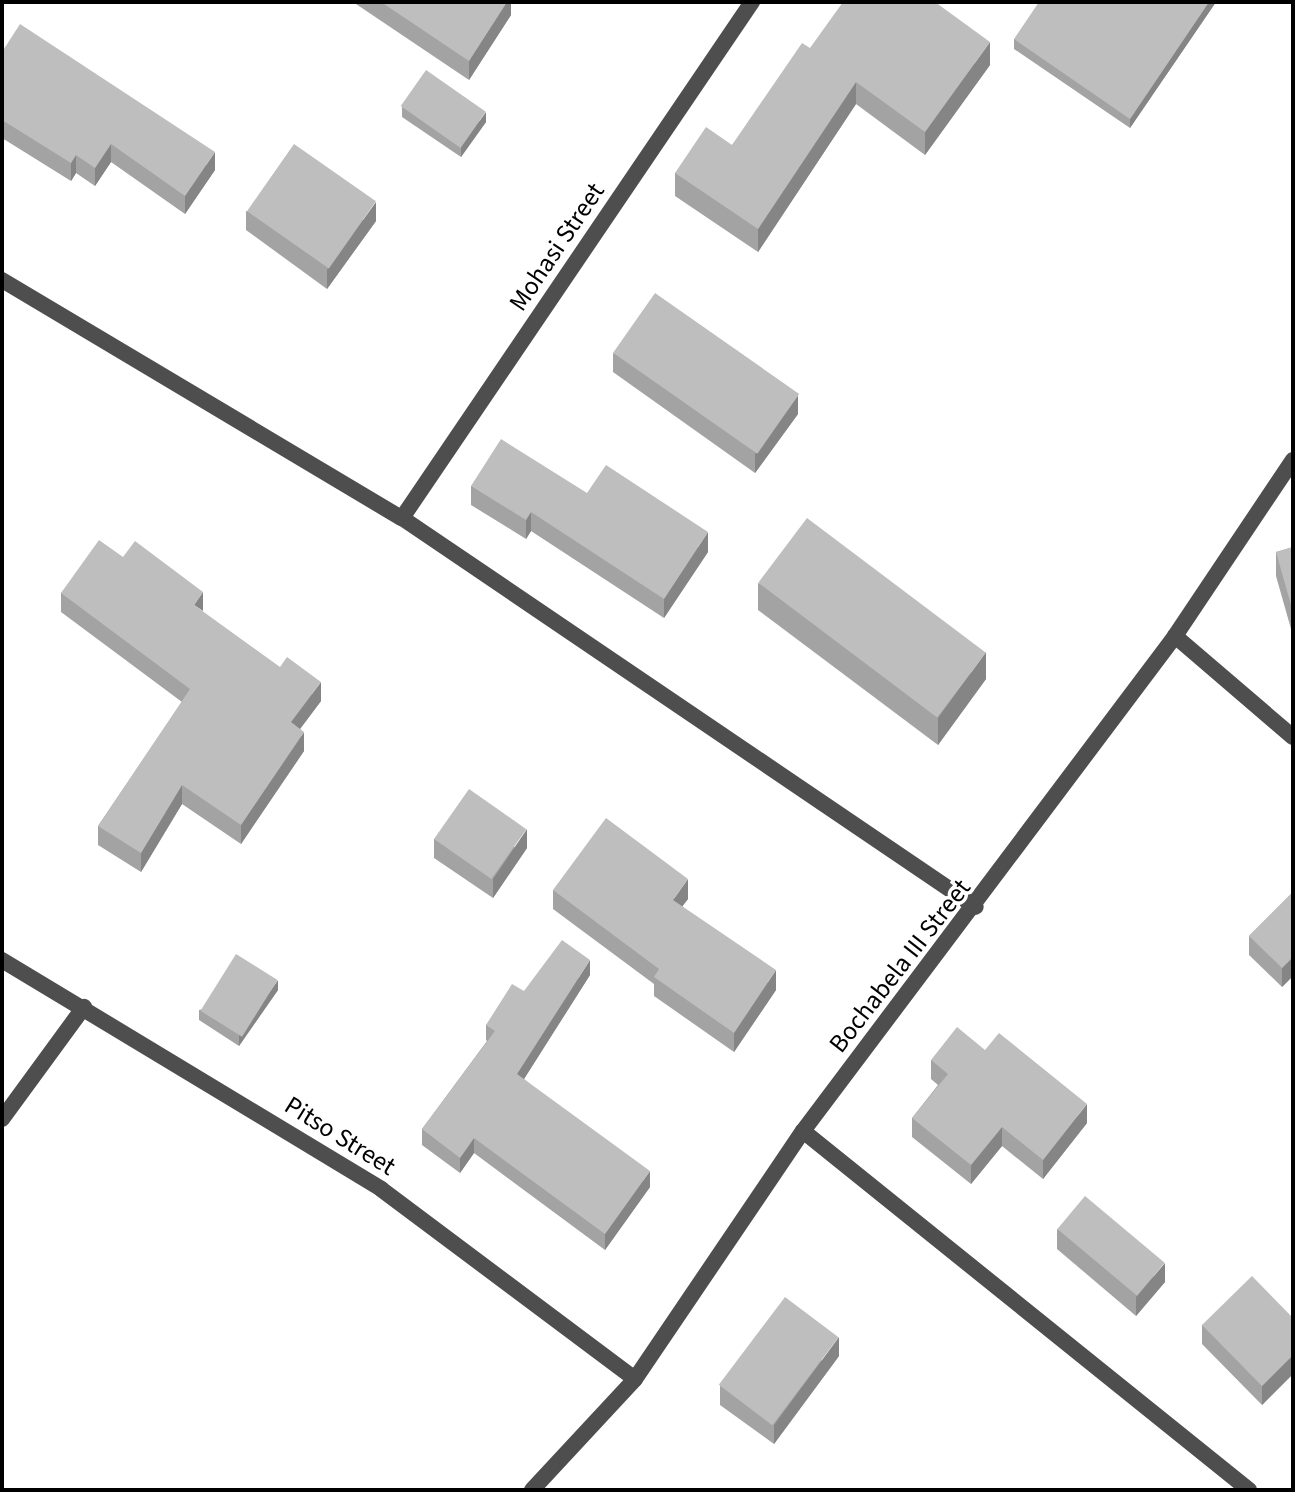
<!DOCTYPE html>
<style>
body{margin:0}
#map{position:relative;width:1295px;height:1492px;overflow:hidden;background:#fff;font-family:"Source Sans 3",sans-serif}
div>[style]{position:absolute}
[style*='--x']{left:calc(var(--x)*1px);top:calc(var(--y)*1px);width:calc(var(--w)*1px);rotate:calc(var(--a)*1deg)}
.minor>*{height:16px;margin:-8px;padding:0 8px;transform-origin:8px;border-radius:8px;background:#4e4e4e}
.tertiary>*{height:16px;margin:-8px;padding:0 8px;transform-origin:8px;border-radius:8px;background:#4e4e4e}
.wall>*{inset:0;background:#a3a3a3}
.shaded-wall>*{inset:0;background:#858585}
.building>*{inset:0;background:#bebebe;transform-origin:0 0}
span{translate:-50% -50%;white-space:nowrap;text-align:center;line-height:1.15;-webkit-text-stroke:7px #fff;paint-order:stroke}
.street-label{font-size:26px;color:#000}
.frame{position:absolute;inset:0;border:4px solid #000;pointer-events:none}
</style>
<div id="map">
<div class="minor">
<div style="--x:2;--y:280;--w:465;--a:30.8"></div>
<div style="--x:402;--y:518;--w:693;--a:34.13"></div>
<div style="--x:402;--y:518;--w:624;--a:-55.85"></div>
<div style="--x:1175;--y:636;--w:155;--a:40.6"></div>
<div style="--x:2;--y:960;--w:443;--a:31.1"></div>
<div style="--x:381;--y:1189;--w:317;--a:36.8"></div>
<div style="--x:2;--y:1119;--w:139;--a:-53.8"></div>
<div style="--x:803;--y:1131;--w:573;--a:38.83"></div>
</div>
<div class="tertiary">
<div style="--x:532;--y:1490;--w:151;--a:-47.1"></div>
<div style="--x:635;--y:1379;--w:300;--a:-55.9"></div>
<div style="--x:803;--y:1131;--w:619;--a:-53.07"></div>
<div style="--x:1175;--y:636;--w:212;--a:-56.2"></div>
</div>
<div class="wall">
<div style="clip-path:polygon(353px 2px,511px 2px,511px 15px,469px 80px)"></div>
<div style="clip-path:polygon(1132px 2px,1216px 2px,1130px 128px,1014px 49px,1014px 39px,1131px 3px)"></div>
<div style="clip-path:polygon(810px 48px,990px 65px,925px 155px,856px 104px,758px 252px,675px 196px,675px 173px,732px 145px)"></div>
<div style="clip-path:polygon(2px 52px,215px 170px,185px 214px,111px 162px,95px 186px,76px 173px,71px 181px,2px 138px)"></div>
<div style="clip-path:polygon(402px 107px,486px 122px,461px 157px,402px 117px)"></div>
<div style="clip-path:polygon(246px 211px,376px 221px,327px 289px,246px 230px)"></div>
<div style="clip-path:polygon(613px 353px,798px 414px,755px 473px,613px 372px)"></div>
<div style="clip-path:polygon(471px 486px,587px 493px,708px 552px,664px 618px,531px 531px,526px 539px,471px 505px)"></div>
<div style="clip-path:polygon(1293px 547px,1293px 636px,1276px 576px,1276px 552px)"></div>
<div style="clip-path:polygon(123px 557px,203px 612px,321px 701px,300px 729px,304px 751px,241px 844px,182px 804px,141px 872px,98px 845px,98px 826px,182px 702px,61px 612px,61px 593px)"></div>
<div style="clip-path:polygon(758px 583px,986px 679px,938px 745px,758px 610px)"></div>
<div style="clip-path:polygon(434px 839px,527px 848px,493px 898px,434px 858px)"></div>
<div style="clip-path:polygon(553px 890px,688px 899px,682px 906px,776px 990px,734px 1052px,654px 996px,654px 984px,553px 909px)"></div>
<div style="clip-path:polygon(1293px 892px,1293px 976px,1282px 987px,1249px 955px,1249px 936px)"></div>
<div style="clip-path:polygon(590px 975px,524px 1079px,650px 1187px,605px 1250px,474px 1153px,460px 1173px,422px 1145px,422px 1129px,487px 1041px,486px 1040px,486px 1025px,524px 991px)"></div>
<div style="clip-path:polygon(278px 990px,239px 1046px,199px 1020px,199px 1010px)"></div>
<div style="clip-path:polygon(985px 1050px,1087px 1123px,1043px 1179px,1002px 1146px,971px 1184px,912px 1137px,912px 1118px,938px 1085px,931px 1079px,931px 1060px)"></div>
<div style="clip-path:polygon(1057px 1229px,1165px 1282px,1136px 1316px,1057px 1249px)"></div>
<div style="clip-path:polygon(1293px 1318px,1293px 1374px,1262px 1405px,1202px 1344px,1202px 1325px)"></div>
<div style="clip-path:polygon(839px 1356px,774px 1444px,720px 1405px,720px 1386px)"></div>
</div>
<div class="shaded-wall">
<div style="clip-path:polygon(507px 2px,511px 2px,511px 15px,469px 80px,469px 61px)"></div>
<div style="clip-path:polygon(1209px 2px,1216px 2px,1130px 128px,1130px 119px)"></div>
<div style="clip-path:polygon(990px 42px,990px 65px,925px 155px,925px 132px)"></div>
<div style="clip-path:polygon(856px 82px,856px 104px,758px 252px,758px 229px)"></div>
<div style="clip-path:polygon(486px 112px,486px 122px,461px 157px,461px 147px)"></div>
<div style="clip-path:polygon(111px 144px,111px 162px,95px 186px,95px 168px)"></div>
<div style="clip-path:polygon(215px 152px,215px 170px,185px 214px,185px 196px)"></div>
<div style="clip-path:polygon(76px 155px,76px 173px,71px 181px,71px 163px)"></div>
<div style="clip-path:polygon(376px 202px,376px 221px,327px 289px,327px 270px)"></div>
<div style="clip-path:polygon(798px 395px,798px 414px,755px 473px,755px 454px)"></div>
<div style="clip-path:polygon(531px 512px,531px 531px,526px 539px,526px 520px)"></div>
<div style="clip-path:polygon(708px 532px,708px 552px,664px 618px,664px 599px)"></div>
<div style="clip-path:polygon(203px 592px,203px 611px,194px 605px)"></div>
<div style="clip-path:polygon(986px 652px,986px 679px,938px 745px,938px 718px)"></div>
<div style="clip-path:polygon(321px 682px,321px 701px,291px 741px,291px 722px)"></div>
<div style="clip-path:polygon(304px 732px,304px 751px,241px 844px,241px 825px)"></div>
<div style="clip-path:polygon(182px 785px,182px 804px,141px 872px,141px 853px)"></div>
<div style="clip-path:polygon(527px 829px,527px 848px,493px 898px,493px 879px)"></div>
<div style="clip-path:polygon(688px 879px,688px 899px,673px 919px,673px 900px)"></div>
<div style="clip-path:polygon(1293px 957px,1293px 976px,1282px 987px,1282px 968px)"></div>
<div style="clip-path:polygon(590px 960px,590px 975px,517px 1090px,517px 1074px)"></div>
<div style="clip-path:polygon(776px 970px,776px 990px,734px 1052px,734px 1033px)"></div>
<div style="clip-path:polygon(278px 980px,278px 990px,239px 1046px,239px 1036px)"></div>
<div style="clip-path:polygon(1087px 1104px,1087px 1123px,1043px 1179px,1043px 1160px)"></div>
<div style="clip-path:polygon(1002px 1127px,1002px 1146px,971px 1184px,971px 1165px)"></div>
<div style="clip-path:polygon(474px 1138px,474px 1153px,460px 1173px,460px 1158px)"></div>
<div style="clip-path:polygon(650px 1171px,650px 1187px,605px 1250px,605px 1234px)"></div>
<div style="clip-path:polygon(1165px 1263px,1165px 1282px,1136px 1316px,1136px 1297px)"></div>
<div style="clip-path:polygon(839px 1337px,839px 1356px,774px 1444px,774px 1425px)"></div>
<div style="clip-path:polygon(1293px 1355px,1293px 1374px,1262px 1405px,1262px 1386px)"></div>
</div>
<div class="building">
<div style="clip-path:polygon(381px 2px,507px 2px,469px 61px)"></div>
<div style="clip-path:polygon(843px 2px,935px 2px,990px 42px,925px 132px,856px 82px,758px 229px,675px 173px,706px 127px,732px 145px,802px 43px,810px 48px)"></div>
<div style="clip-path:polygon(1039px 2px,1129px 2px,1131px 3px,1132px 2px,1209px 2px,1130px 119px,1014px 39px)"></div>
<div style="clip-path:polygon(20px 24px,215px 152px,185px 196px,111px 144px,95px 168px,76px 155px,71px 163px,2px 120px,2px 52px)"></div>
<div style="left:426px;top:70px;width:73px;height:44px;rotate:35deg"></div>
<div style="left:294px;top:144px;width:100px;height:82px;rotate:35deg"></div>
<div style="left:655px;top:293px;width:176px;height:73px;rotate:35deg"></div>
<div style="clip-path:polygon(501px 439px,587px 493px,606px 465px,708px 532px,664px 599px,531px 512px,526px 520px,471px 486px)"></div>
<div style="left:807px;top:518px;width:224px;height:81px;rotate:37deg"></div>
<div style="clip-path:polygon(99px 540px,123px 557px,135px 541px,203px 592px,194px 605px,280px 667px,287px 657px,321px 682px,291px 722px,304px 732px,241px 825px,182px 785px,141px 853px,98px 826px,190px 689px,61px 593px)"></div>
<div style="clip-path:polygon(1293px 547px,1293px 612px,1276px 552px)"></div>
<div style="left:469px;top:789px;width:70px;height:61px;rotate:35deg"></div>
<div style="clip-path:polygon(606px 818px,688px 879px,673px 900px,776px 970px,734px 1033px,654px 977px,659px 969px,553px 890px)"></div>
<div style="clip-path:polygon(1293px 892px,1293px 957px,1282px 968px,1249px 936px)"></div>
<div style="clip-path:polygon(562px 940px,590px 960px,517px 1074px,650px 1171px,605px 1234px,474px 1138px,460px 1158px,422px 1129px,495px 1031px,486px 1025px,512px 984px,524px 991px)"></div>
<div style="left:236px;top:954px;width:49px;height:67px;rotate:32deg"></div>
<div style="clip-path:polygon(957px 1027px,985px 1050px,999px 1033px,1087px 1104px,1043px 1160px,1002px 1127px,971px 1165px,912px 1118px,948px 1074px,931px 1060px)"></div>
<div style="left:1085px;top:1196px;width:104px;height:43px;rotate:40deg"></div>
<div style="clip-path:polygon(1252px 1276px,1293px 1318px,1293px 1355px,1262px 1386px,1202px 1325px)"></div>
<div style="left:785px;top:1297px;width:67px;height:110px;rotate:37deg"></div>
</div>
<div class="street-label">
<span style="left:557px;top:247px;rotate:-56deg">Mohasi Street</span>
<span style="left:900px;top:966px;rotate:-52deg">Bochabela III Street</span>
<span style="left:340px;top:1136px;rotate:32deg">Pitso Street</span>
</div>
<div class="frame"></div>
</div>
